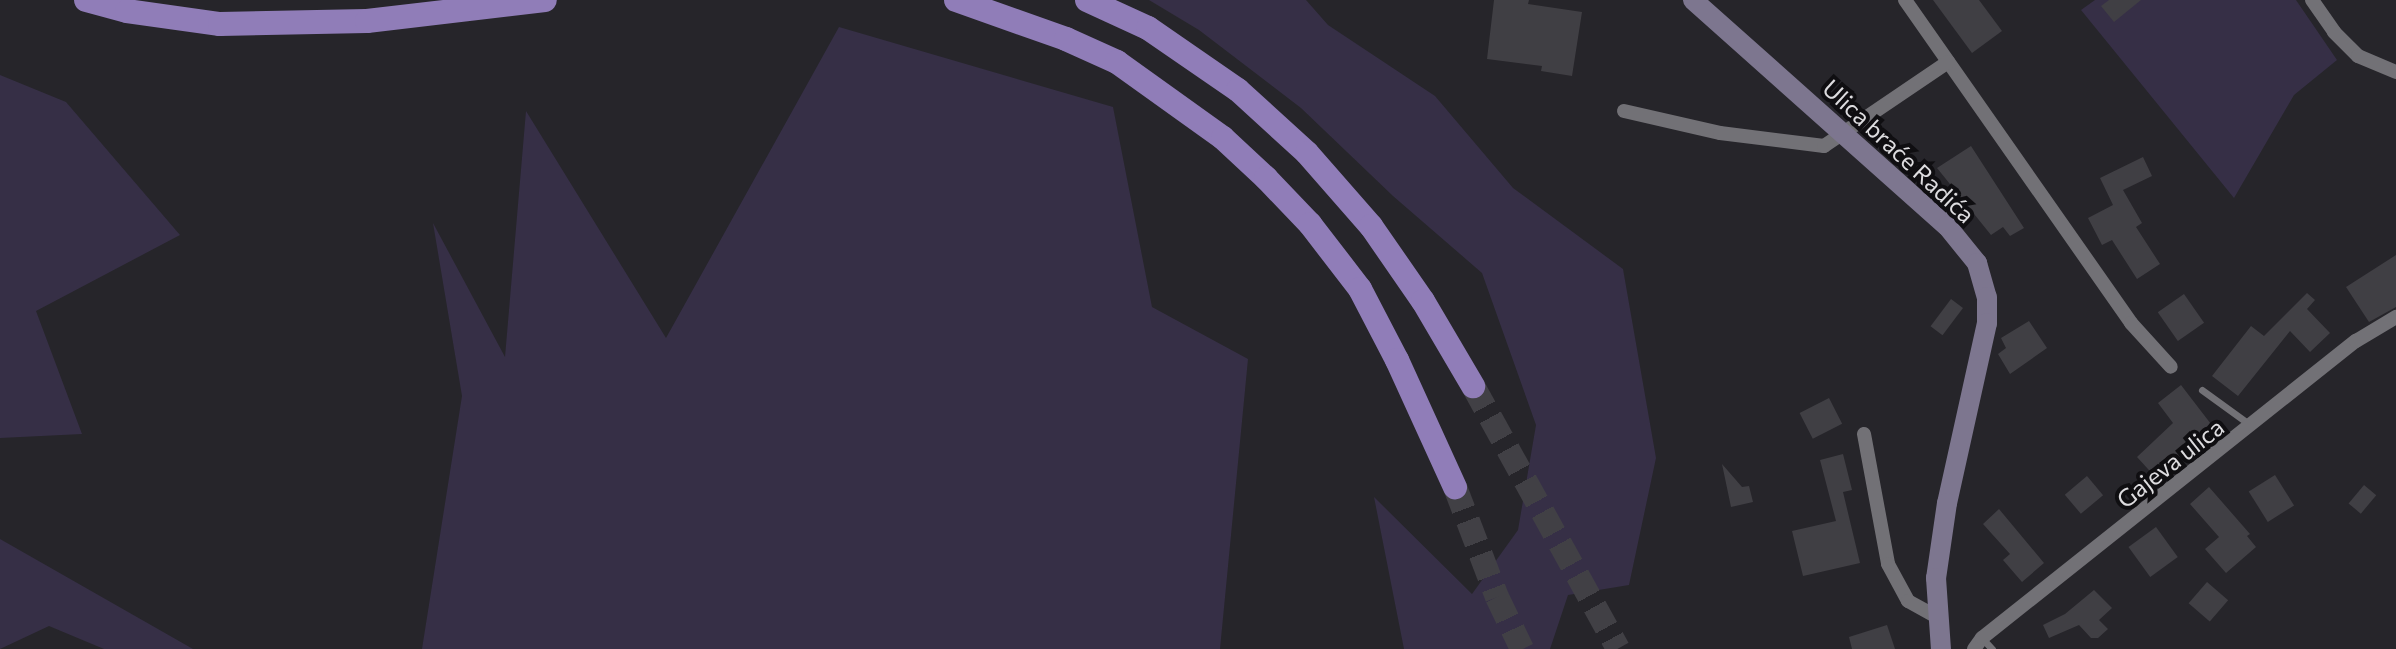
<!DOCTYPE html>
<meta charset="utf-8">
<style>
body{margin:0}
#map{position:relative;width:2396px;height:649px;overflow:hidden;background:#26252a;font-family:Commissioner,sans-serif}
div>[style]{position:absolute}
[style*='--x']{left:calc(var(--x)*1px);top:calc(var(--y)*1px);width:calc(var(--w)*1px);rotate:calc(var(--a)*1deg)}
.green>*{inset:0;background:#362f46}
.building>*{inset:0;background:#403f44;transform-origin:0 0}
.trunk-tunnel>*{height:24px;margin-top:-12px;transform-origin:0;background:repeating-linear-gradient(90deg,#414045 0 24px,transparent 0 36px)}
.service>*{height:7px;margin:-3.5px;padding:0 3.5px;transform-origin:3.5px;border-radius:3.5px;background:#727176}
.minor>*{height:14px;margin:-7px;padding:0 7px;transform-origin:7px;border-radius:7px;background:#727176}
.secondary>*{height:20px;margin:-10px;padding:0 10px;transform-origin:10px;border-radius:10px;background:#7d768f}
.trunk>*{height:24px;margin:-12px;padding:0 12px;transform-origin:12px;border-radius:12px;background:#907db8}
span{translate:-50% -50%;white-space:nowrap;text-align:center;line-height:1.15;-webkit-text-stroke:8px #0f0e11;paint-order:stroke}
.street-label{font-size:24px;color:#dddcdf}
</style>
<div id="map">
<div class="green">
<div style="clip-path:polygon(1149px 0,1306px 0,1328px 25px,1435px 96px,1513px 188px,1623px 269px,1656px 458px,1629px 585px,1568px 595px,1550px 649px,1404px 649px,1374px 497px,1472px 594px,1518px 530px,1536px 425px,1482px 273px,1393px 196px,1301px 108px,1199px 30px)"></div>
<div style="clip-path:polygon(2095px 0,2296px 0,2337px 60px,2294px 95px,2234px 198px,2081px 10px)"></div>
<div style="clip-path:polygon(839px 27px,1113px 107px,1152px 307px,1248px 359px,1220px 649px,422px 649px,462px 396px,433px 223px,505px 357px,526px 111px,666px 338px)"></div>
<div style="clip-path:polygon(0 75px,66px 102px,180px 235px,36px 311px,82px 434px,0 438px)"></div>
<div style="clip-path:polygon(0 539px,193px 649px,104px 649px,49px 626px,0 649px)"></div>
</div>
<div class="building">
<div style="clip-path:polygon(1494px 0,1529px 0,1528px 4px,1582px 12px,1572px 76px,1541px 71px,1542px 66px,1487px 59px)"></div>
<div style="clip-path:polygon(1933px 0,1979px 0,2002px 31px,1972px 53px)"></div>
<div style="clip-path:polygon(2109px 0,2141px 0,2114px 22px,2101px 6px)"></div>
<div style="clip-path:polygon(1971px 146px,2024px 228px,2010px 236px,2003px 227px,1991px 235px,1937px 168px)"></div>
<div style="clip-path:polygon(2143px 157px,2152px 176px,2123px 190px,2142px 223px,2136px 227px,2160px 264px,2137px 279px,2112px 240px,2102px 245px,2088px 218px,2113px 205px,2100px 178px)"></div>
<div style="clip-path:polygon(2396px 255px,2396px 307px,2369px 322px,2346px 287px)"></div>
<div style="clip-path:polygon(2307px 293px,2315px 300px,2307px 309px,2330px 333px,2310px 352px,2290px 331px,2238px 396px,2212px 376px,2251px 326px,2264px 336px)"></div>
<div style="left:2184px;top:294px;width:35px;height:32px;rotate:55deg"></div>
<div style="left:1951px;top:299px;width:15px;height:34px;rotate:37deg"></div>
<div style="clip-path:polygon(2029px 321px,2047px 348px,2010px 374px,1998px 354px,2006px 348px,2001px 338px)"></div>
<div style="clip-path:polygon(2181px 385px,2214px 428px,2186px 450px,2158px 480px,2137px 457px,2173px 423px,2158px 403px)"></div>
<div style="left:1829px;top:398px;width:29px;height:33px;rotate:63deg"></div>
<div style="clip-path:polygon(1843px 454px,1852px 490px,1843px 492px,1860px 563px,1803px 576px,1792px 531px,1836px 521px,1820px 460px)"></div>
<div style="clip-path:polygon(1722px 464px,1742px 487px,1749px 486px,1753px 502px,1731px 507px)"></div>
<div style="left:2275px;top:475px;width:36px;height:31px;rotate:58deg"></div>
<div style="left:2087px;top:476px;width:25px;height:29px;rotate:50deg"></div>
<div style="left:2364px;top:485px;width:16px;height:24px;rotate:40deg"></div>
<div style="clip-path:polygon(2209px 487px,2250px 534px,2247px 536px,2256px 547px,2226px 573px,2205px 549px,2219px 537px,2190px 504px)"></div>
<div style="clip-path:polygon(1999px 509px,2044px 563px,2022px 582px,2003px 560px,2010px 554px,1983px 524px)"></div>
<div style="left:2156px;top:527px;width:37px;height:34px;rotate:54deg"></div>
<div style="left:2207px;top:582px;width:28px;height:28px;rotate:41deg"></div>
<div style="clip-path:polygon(2094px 590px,2112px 608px,2099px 620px,2108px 629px,2098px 638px,2091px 638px,2079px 625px,2049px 638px,2043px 625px,2065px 614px)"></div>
<div style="clip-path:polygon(1887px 625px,1895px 649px,1852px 649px,1849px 637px)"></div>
</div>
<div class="trunk-tunnel">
<div style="--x:1473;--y:386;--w:300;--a:61.1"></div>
<div style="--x:1455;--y:487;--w:118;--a:69.1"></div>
<div style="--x:1497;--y:597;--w:58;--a:64.3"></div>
</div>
<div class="service">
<div style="--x:2202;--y:390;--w:58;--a:35.9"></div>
<div style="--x:1982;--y:638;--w:15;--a:48"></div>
</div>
<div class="minor">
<div style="--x:1905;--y:0;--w:394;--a:55"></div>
<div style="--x:2131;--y:323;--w:59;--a:47.7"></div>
<div style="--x:2312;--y:0;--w:39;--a:55"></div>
<div style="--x:2334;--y:32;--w:34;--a:45"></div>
<div style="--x:2358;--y:56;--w:41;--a:22.8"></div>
<div style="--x:1624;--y:111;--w:98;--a:12.9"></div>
<div style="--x:1720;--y:133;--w:105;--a:7.1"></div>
<div style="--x:1824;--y:146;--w:150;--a:-34.1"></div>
<div style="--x:1864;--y:434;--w:132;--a:79.5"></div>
<div style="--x:1888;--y:564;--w:42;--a:61.6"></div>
<div style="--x:1908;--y:601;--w:35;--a:29"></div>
<div style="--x:1974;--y:649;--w:14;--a:-54"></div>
<div style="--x:1982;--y:638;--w:478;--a:-38.5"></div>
<div style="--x:2356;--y:341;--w:47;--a:-31"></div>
</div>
<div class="secondary">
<div style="--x:1693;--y:0;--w:340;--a:41.7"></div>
<div style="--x:1947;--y:226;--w:48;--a:51"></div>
<div style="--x:1977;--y:263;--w:35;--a:74"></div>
<div style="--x:1987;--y:297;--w:26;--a:90"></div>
<div style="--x:1987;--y:323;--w:184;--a:102.5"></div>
<div style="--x:1947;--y:503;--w:76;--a:98.3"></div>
<div style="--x:1936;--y:578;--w:71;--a:86"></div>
</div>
<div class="trunk">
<div style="--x:86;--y:0;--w:42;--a:15"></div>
<div style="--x:127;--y:11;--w:94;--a:8"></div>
<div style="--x:220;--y:24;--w:147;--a:-1.2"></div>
<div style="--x:367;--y:21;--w:179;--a:-6.7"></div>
<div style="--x:956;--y:0;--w:117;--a:19.5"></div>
<div style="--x:1066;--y:39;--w:56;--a:24.3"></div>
<div style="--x:1117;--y:62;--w:130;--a:35.6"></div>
<div style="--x:1223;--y:138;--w:59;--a:42.9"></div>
<div style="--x:1266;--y:178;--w:64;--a:46.3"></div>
<div style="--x:1310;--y:224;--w:82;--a:52.4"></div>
<div style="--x:1360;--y:289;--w:80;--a:62.5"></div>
<div style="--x:1397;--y:360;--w:140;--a:65.5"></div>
<div style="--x:1087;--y:0;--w:67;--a:24.7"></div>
<div style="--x:1148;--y:28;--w:109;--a:34.6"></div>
<div style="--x:1238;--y:90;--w:93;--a:42.4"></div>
<div style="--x:1307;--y:153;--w:97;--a:48.8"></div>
<div style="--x:1371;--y:226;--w:91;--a:55.3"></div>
<div style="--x:1423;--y:301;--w:99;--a:59.5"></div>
</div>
<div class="street-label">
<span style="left:1899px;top:151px;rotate:43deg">Ulica braće Radića</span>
<span style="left:2170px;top:463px;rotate:-38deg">Gajeva ulica</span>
</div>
</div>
